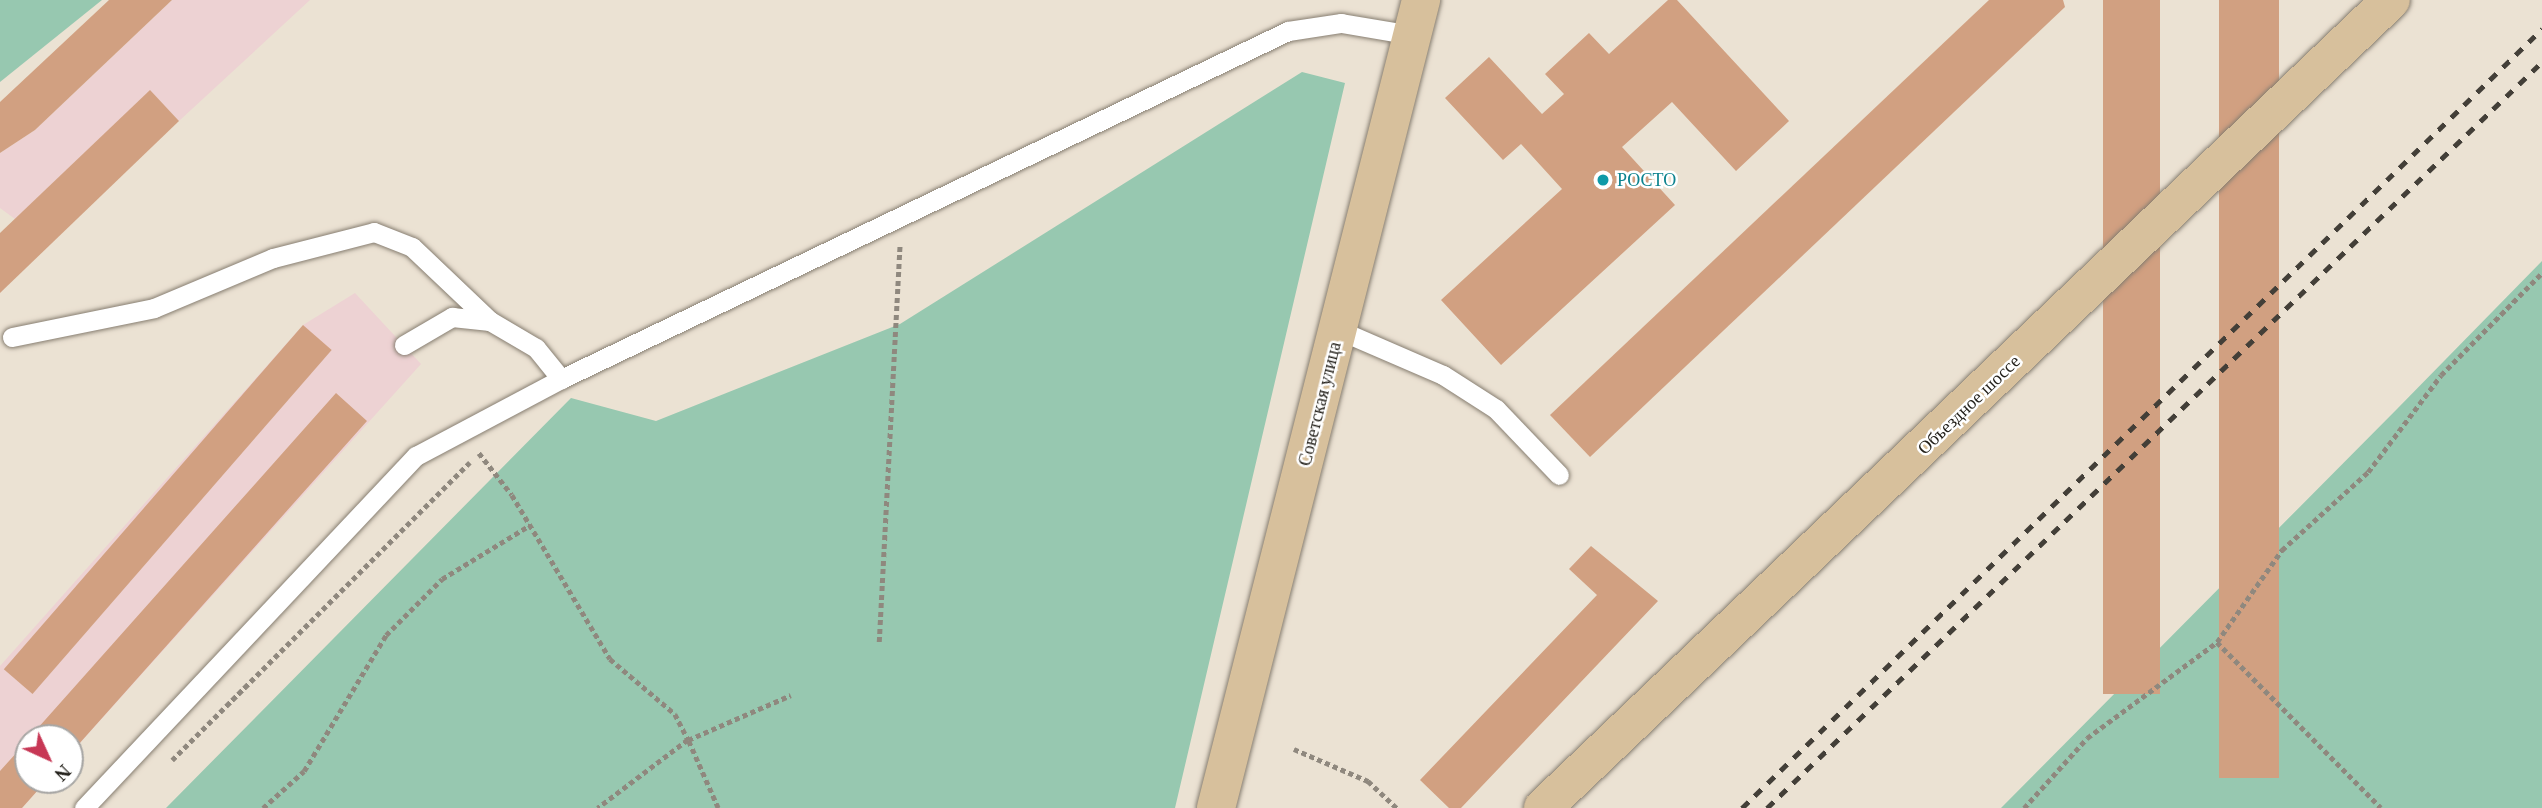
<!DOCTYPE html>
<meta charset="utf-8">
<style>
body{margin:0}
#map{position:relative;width:2542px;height:808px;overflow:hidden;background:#ebe2d3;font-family:Georgia,serif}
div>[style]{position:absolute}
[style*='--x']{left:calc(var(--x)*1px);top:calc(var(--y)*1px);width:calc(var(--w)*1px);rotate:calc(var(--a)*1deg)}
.industrial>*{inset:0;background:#edd2d3}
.green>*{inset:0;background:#97c8b0}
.building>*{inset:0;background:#d1a081;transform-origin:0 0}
.path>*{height:4.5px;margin-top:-2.25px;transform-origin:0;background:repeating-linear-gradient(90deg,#8f887e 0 5px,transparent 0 8.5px)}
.roads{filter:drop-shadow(0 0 2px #877e71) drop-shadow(0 0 2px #877e71)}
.service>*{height:19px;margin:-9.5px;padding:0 9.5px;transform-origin:9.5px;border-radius:9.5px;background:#fff}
.primary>*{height:38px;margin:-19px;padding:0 19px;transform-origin:19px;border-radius:19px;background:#d7c09c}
.rail>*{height:5px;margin-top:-2.5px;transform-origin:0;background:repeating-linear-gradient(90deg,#433f38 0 9px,transparent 0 18px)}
.dots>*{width:19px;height:19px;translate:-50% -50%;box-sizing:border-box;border:4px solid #fff;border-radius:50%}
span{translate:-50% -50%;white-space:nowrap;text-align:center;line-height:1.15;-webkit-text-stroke:5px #fff;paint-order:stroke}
.culture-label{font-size:18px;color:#0d838f}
.left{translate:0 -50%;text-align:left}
.street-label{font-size:18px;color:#24211b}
.north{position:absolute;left:14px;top:724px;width:70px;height:70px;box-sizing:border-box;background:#fff;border:2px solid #a7a6a4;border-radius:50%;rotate:135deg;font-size:19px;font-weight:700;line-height:28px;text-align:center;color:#24211b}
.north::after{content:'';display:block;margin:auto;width:24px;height:32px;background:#c73755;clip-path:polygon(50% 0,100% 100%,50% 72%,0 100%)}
</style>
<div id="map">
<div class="industrial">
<div style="clip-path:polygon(172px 0,310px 0,179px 121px,150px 91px,15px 219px,0 208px,0 153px,35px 130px)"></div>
<div style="clip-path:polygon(355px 293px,421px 364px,70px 754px,70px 738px,28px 738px,28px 780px,47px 780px,22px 808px,0 808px,0 666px,303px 325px)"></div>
</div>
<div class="green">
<div style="clip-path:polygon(0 0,102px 0,0 82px)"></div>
<div style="clip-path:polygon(1302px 72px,1345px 83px,1175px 808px,166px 808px,571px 398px,656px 421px,900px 324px)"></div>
<div style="clip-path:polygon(2542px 261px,2542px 808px,2001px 808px,2397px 409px)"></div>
</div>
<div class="building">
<div style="clip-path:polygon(109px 0,172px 0,35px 130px,0 153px,0 102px)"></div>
<div style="clip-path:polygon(1668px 0,1677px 0,1789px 121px,1736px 171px,1672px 102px,1622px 147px,1675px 205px,1501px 365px,1441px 300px,1562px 189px,1521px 144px,1503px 160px,1445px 98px,1489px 57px,1542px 114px,1564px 94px,1545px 74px,1589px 33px,1609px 54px)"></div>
<div style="clip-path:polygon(1989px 0,2063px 0,2065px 7px,1590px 457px,1550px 415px)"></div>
<div style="left:2103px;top:0;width:57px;height:694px"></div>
<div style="left:2219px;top:0;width:60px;height:778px"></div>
<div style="clip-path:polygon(150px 90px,179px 121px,0 293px,0 233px)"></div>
<div style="left:303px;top:325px;width:38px;height:456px;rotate:41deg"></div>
<div style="clip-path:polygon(336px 393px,367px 421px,70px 754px,70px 738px,29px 738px)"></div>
<div style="clip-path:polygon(1591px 546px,1658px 601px,1461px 808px,1449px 808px,1420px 780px,1597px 595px,1569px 569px)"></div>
<div style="clip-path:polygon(28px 740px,28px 780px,47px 780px,22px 808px,0 808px,0 771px)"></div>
</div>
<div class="path">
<div style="--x:479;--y:453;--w:53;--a:51.8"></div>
<div style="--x:512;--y:495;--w:191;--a:59.1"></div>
<div style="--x:610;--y:659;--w:85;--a:40.2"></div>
<div style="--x:675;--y:714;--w:29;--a:63"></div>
<div style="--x:688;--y:740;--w:113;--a:142.9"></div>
<div style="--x:879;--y:642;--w:396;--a:-87"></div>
<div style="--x:2217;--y:642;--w:233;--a:45.3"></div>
<div style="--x:1294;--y:749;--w:81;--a:23.4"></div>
<div style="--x:1368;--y:781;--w:40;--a:43"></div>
<div style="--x:172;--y:760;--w:421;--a:-45"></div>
<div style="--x:263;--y:808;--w:55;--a:-42.1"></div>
<div style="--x:304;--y:771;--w:159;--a:-58.9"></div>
<div style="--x:386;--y:635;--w:79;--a:-45"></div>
<div style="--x:442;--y:579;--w:103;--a:-31.5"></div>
<div style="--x:718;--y:808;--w:74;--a:-113.8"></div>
<div style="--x:688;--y:740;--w:112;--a:-23.6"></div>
<div style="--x:2024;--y:808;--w:94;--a:-48"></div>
<div style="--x:2087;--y:738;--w:162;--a:-36.4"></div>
<div style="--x:2217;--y:642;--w:113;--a:-54.8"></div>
<div style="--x:2282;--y:550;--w:116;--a:-42.2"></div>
<div style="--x:2368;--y:472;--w:121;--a:-53"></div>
<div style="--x:2441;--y:375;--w:144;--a:-45.3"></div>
</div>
<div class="roads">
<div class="service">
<div style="--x:1339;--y:330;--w:113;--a:23.4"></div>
<div style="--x:1443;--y:375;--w:63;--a:32.7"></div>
<div style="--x:1496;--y:409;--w:91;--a:46.3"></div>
<div style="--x:12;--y:337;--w:145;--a:-11.5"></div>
<div style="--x:154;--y:308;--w:129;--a:-22.8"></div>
<div style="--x:273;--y:258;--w:104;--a:-14.4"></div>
<div style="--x:374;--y:232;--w:41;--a:21.5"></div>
<div style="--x:412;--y:247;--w:108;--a:43.5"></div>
<div style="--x:404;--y:345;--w:56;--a:-30.3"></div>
<div style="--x:452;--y:317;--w:38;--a:6"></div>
<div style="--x:490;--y:321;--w:53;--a:30.4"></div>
<div style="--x:536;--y:348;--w:40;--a:51"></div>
<div style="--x:84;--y:808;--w:484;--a:-46.7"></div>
<div style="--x:416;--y:456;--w:164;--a:-28"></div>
<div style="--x:561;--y:379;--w:806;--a:-25.58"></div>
<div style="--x:1288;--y:31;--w:54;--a:-8.6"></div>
<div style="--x:1341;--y:23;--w:73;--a:9.5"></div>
</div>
<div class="primary">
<div style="--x:1216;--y:808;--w:834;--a:-75.76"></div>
<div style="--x:1543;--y:808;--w:1171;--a:-43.62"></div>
</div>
</div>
<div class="rail">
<div style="--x:1742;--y:808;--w:1117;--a:-44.24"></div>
<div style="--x:1767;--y:808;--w:1076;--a:-43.91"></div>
</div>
<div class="dots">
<div style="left:1603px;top:180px;background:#0f9aa8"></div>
</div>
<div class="culture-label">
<span class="left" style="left:1617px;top:180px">РОСТО</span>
</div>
<div class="street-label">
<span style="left:1320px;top:404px;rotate:-76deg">Советская улица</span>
<span style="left:1969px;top:405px;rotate:-44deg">Объездное шоссе</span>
</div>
<div class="north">N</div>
</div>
